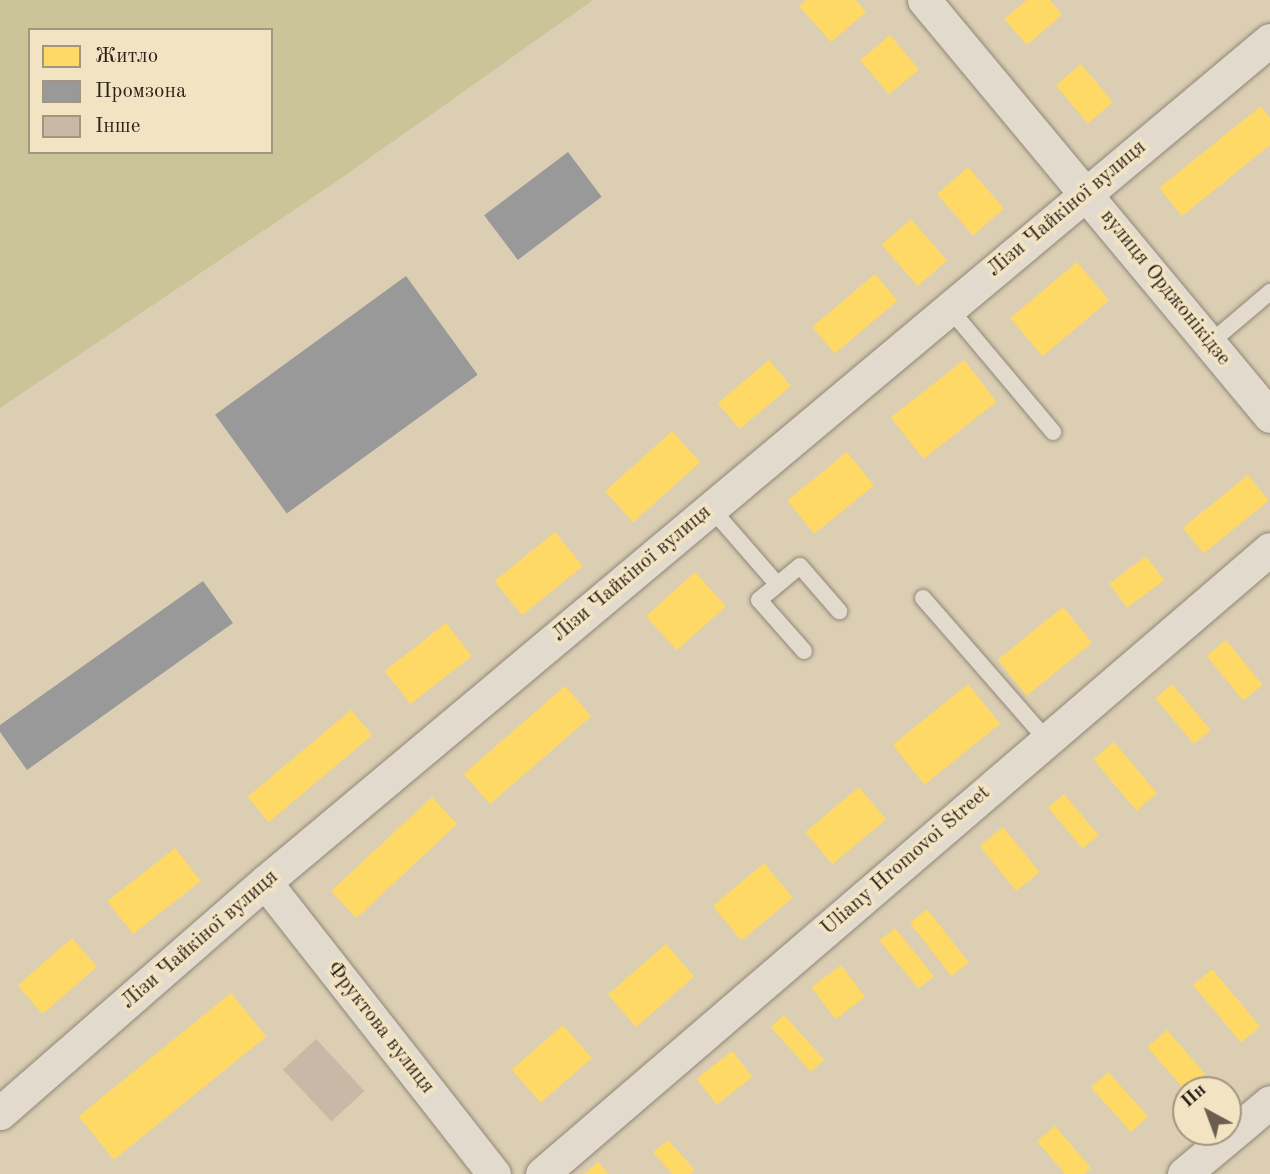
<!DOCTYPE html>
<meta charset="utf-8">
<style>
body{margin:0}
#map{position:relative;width:1270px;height:1174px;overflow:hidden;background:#dbceb3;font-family:"Old Standard TT",serif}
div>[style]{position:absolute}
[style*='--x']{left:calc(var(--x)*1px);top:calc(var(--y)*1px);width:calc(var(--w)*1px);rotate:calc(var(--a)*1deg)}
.green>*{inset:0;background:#cac498}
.homes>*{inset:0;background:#ffd966;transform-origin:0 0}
.industry>*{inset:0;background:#999;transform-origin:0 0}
.building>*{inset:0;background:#c9b8a5;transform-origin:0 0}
.roads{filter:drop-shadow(0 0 2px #908777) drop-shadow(0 0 2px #908777)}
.service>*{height:16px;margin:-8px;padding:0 8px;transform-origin:8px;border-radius:8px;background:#e2dbcd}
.minor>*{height:33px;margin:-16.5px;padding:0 16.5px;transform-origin:16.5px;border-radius:16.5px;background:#e2dbcd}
span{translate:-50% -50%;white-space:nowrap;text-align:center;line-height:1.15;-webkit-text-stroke:7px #f2e3c3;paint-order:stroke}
.street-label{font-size:21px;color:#2d2219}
.legend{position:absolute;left:28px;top:28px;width:245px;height:126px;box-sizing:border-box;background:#f2e3c3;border:2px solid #a3967f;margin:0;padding:9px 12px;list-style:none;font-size:21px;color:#2d2219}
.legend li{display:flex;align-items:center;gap:14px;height:35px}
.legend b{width:35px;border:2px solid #a3967f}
.north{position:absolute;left:1172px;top:1076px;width:70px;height:70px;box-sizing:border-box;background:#f2e3c3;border:2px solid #a3967f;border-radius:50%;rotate:319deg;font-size:19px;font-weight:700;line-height:28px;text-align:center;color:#2d2219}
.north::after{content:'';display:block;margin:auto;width:24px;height:32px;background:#6a5e4f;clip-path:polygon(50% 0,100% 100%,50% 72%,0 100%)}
</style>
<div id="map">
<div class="green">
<div style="clip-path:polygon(evenodd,0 0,593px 0,337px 181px,0 408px,0 0,30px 30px,271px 30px,271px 152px,30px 152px,30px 30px)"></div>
</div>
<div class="homes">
<div style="clip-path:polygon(806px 0,856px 0,866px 12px,831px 42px,799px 6px)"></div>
<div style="clip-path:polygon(1027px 0,1050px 0,1062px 15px,1027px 45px,1004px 19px)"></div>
<div style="left:890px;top:35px;width:45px;height:39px;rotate:50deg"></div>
<div style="left:1081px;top:64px;width:50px;height:33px;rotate:50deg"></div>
<div style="clip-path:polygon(1261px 106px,1270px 118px,1270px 145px,1182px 216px,1159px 188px)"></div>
<div style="left:968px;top:167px;width:55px;height:41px;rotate:49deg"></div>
<div style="left:911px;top:219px;width:55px;height:39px;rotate:49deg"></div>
<div style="left:1077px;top:262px;width:50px;height:87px;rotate:50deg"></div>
<div style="left:875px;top:274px;width:35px;height:82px;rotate:50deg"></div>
<div style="left:769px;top:360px;width:34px;height:67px;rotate:50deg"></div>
<div style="left:964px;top:360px;width:53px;height:93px;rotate:52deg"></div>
<div style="left:672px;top:431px;width:42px;height:90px;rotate:48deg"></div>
<div style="left:847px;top:452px;width:43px;height:77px;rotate:51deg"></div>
<div style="left:1248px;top:475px;width:33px;height:84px;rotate:51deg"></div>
<div style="left:555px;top:532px;width:44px;height:78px;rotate:51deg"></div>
<div style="left:1146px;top:556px;width:30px;height:46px;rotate:53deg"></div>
<div style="left:695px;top:572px;width:46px;height:66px;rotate:48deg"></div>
<div style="left:1063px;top:607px;width:46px;height:84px;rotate:51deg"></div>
<div style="left:446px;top:623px;width:42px;height:78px;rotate:52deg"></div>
<div style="left:1226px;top:640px;width:58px;height:25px;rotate:51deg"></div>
<div style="left:968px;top:684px;width:51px;height:97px;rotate:51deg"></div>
<div style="left:1172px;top:684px;width:60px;height:22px;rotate:50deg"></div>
<div style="left:565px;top:686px;width:40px;height:134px;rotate:49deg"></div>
<div style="left:351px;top:710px;width:33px;height:135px;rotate:50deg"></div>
<div style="left:1114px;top:742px;width:67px;height:27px;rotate:50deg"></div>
<div style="left:859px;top:787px;width:42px;height:70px;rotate:50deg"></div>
<div style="left:1064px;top:794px;width:54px;height:21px;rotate:50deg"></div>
<div style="left:432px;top:797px;width:37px;height:138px;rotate:47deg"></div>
<div style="left:1003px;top:827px;width:58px;height:30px;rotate:51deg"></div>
<div style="left:175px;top:848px;width:42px;height:86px;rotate:52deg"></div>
<div style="left:764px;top:863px;width:45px;height:67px;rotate:50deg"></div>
<div style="left:927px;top:909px;width:68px;height:22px;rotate:52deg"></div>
<div style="left:895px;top:928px;width:62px;height:20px;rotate:51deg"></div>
<div style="left:72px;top:938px;width:38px;height:72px;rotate:49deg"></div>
<div style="left:666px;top:944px;width:43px;height:77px;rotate:49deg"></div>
<div style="left:841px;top:965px;width:40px;height:37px;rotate:53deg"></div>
<div style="left:1212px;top:969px;width:75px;height:25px;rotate:50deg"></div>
<div style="left:231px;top:993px;width:56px;height:196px;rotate:51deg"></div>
<div style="left:784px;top:1015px;width:60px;height:18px;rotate:48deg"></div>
<div style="left:563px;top:1025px;width:44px;height:68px;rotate:49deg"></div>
<div style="left:1167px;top:1030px;width:58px;height:26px;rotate:49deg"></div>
<div style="left:732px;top:1051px;width:33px;height:45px;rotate:52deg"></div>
<div style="left:1108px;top:1072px;width:60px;height:23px;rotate:48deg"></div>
<div style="clip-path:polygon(1055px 1126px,1091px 1168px,1084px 1174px,1065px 1174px,1037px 1141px)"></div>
<div style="clip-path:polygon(668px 1140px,695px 1170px,690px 1174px,672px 1174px,653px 1152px)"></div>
<div style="clip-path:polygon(598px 1162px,609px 1174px,584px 1174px)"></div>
</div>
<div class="industry">
<div style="left:568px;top:152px;width:56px;height:105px;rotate:53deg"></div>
<div style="left:406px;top:276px;width:122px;height:236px;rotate:54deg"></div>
<div style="clip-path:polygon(203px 581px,233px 623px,27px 770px,0 732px,0 725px)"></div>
</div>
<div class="building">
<div style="left:316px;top:1039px;width:71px;height:45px;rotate:47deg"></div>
</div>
<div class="roads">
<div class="service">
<div style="--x:949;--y:308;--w:162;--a:50"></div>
<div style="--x:1210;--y:343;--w:79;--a:-40.4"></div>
<div style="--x:711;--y:508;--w:101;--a:49"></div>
<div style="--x:923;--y:598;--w:189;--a:48.9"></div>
<div style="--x:804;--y:651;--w:68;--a:-131.4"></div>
<div style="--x:759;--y:600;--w:53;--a:-39.7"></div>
<div style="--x:800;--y:566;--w:60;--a:49.1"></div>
</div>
<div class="minor">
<div style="--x:924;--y:0;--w:541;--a:50.25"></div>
<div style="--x:265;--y:882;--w:371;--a:51.9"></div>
<div style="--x:0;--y:1113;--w:352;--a:-41.1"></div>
<div style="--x:265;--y:882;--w:1311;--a:-39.96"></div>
<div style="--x:542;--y:1174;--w:959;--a:-40.65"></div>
<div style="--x:1184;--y:1174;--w:112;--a:-39.9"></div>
</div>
</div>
<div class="street-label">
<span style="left:1067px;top:209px;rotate:-40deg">Лізи Чайкіної вулиця</span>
<span style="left:1165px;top:288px;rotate:51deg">вулиця Орджонікідзе</span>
<span style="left:632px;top:574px;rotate:-40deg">Лізи Чайкіної вулиця</span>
<span style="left:906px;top:861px;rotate:-41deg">Uliany Hromovoi Street</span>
<span style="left:200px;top:940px;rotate:-41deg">Лізи Чайкіної вулиця</span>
<span style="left:380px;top:1028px;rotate:52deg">Фруктова вулиця</span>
</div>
<ul class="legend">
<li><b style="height:19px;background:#ffd966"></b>Житло</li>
<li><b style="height:19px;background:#999"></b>Промзона</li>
<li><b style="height:19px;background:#c9b8a5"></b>Інше</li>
</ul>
<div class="north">Пн</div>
</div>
